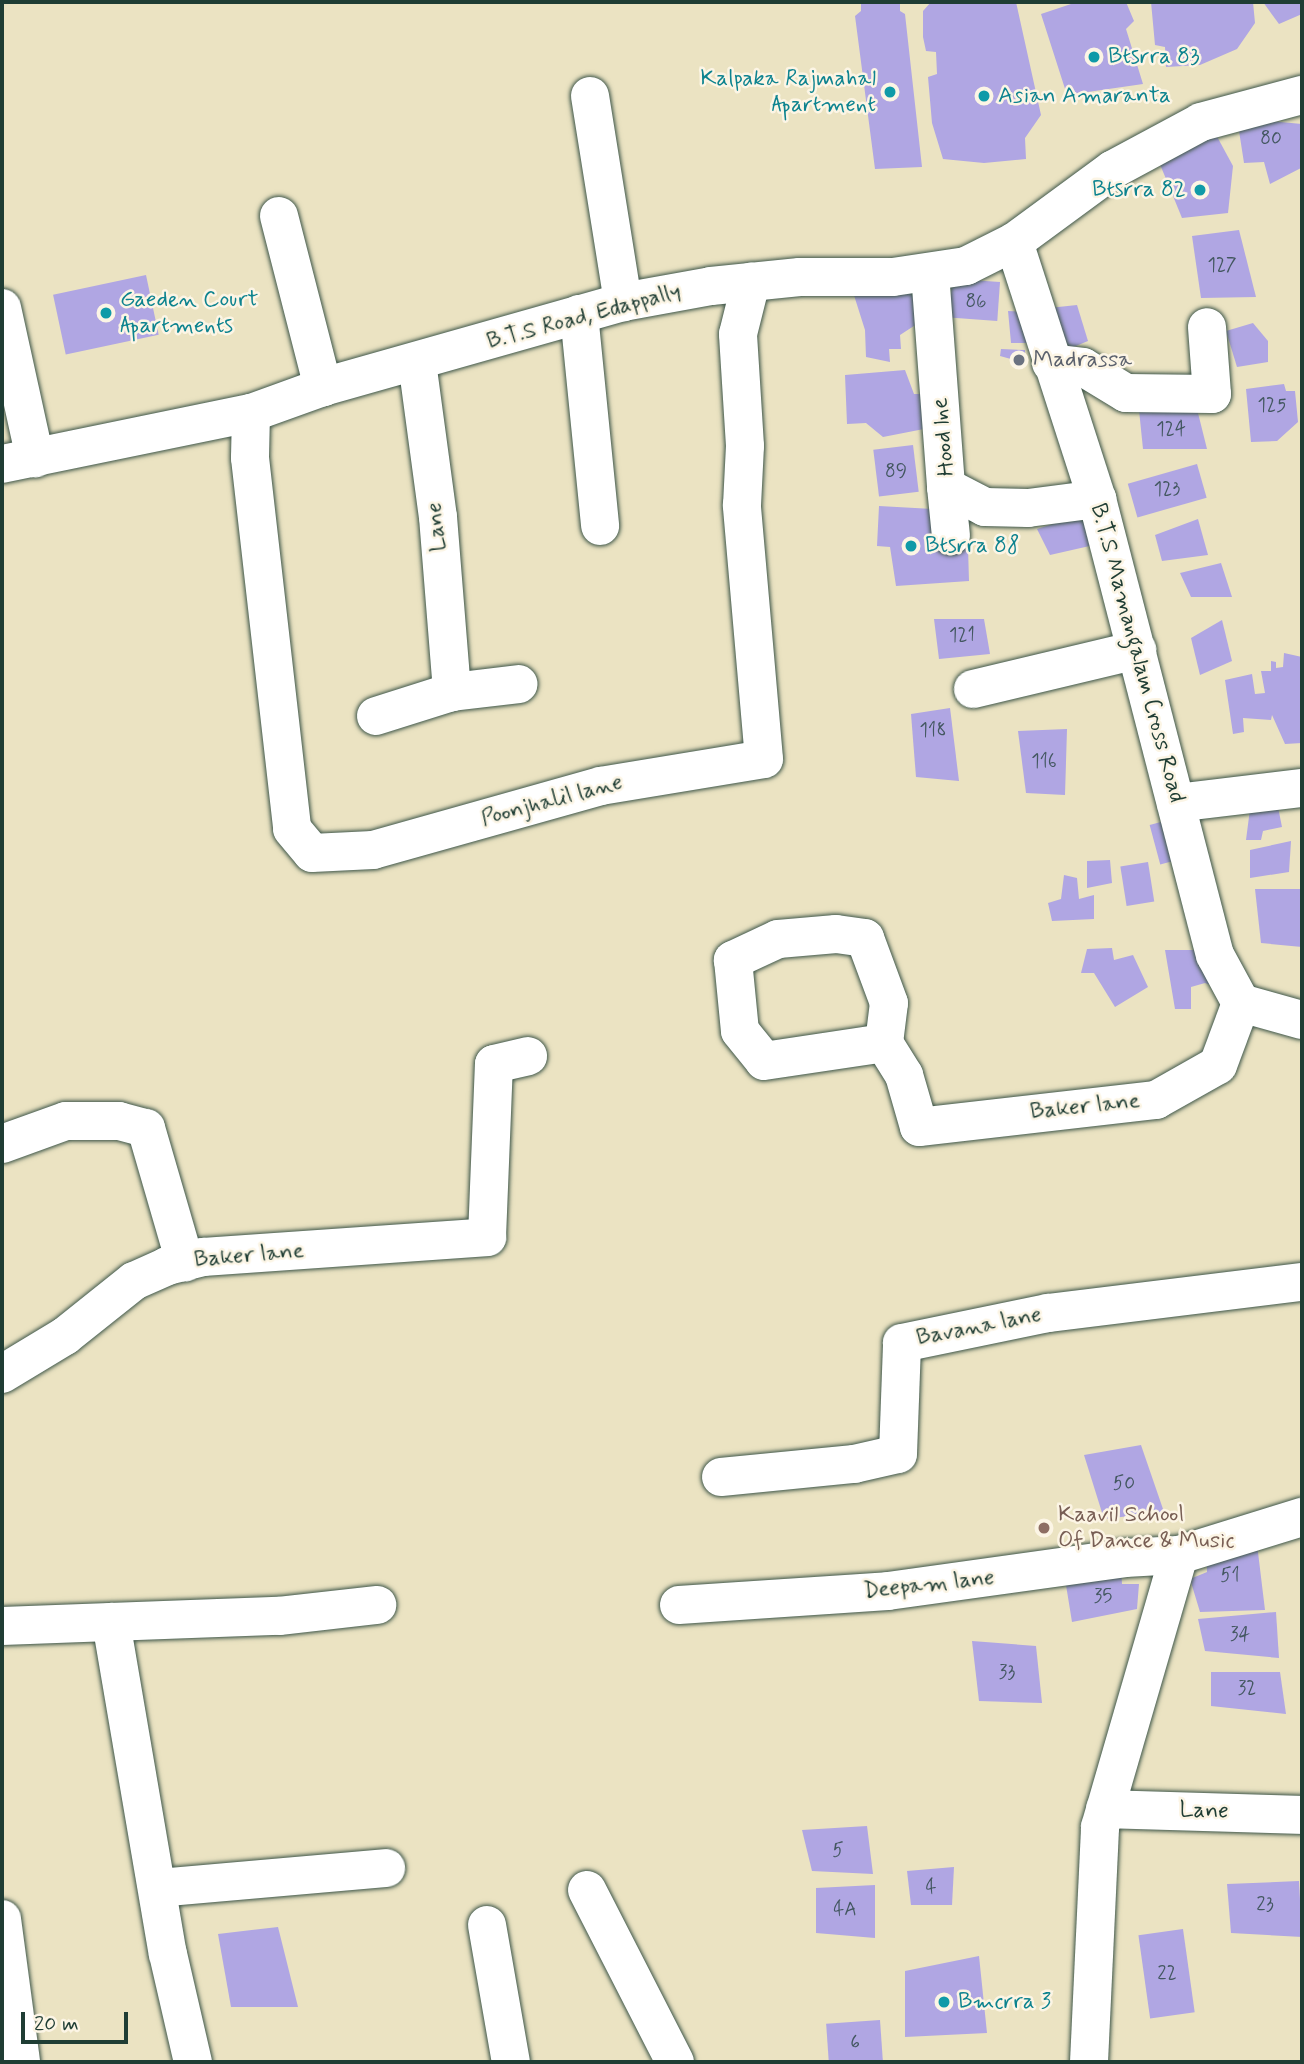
<!DOCTYPE html>
<style>
body{margin:0}
#map{position:relative;width:1304px;height:2064px;overflow:hidden;background:#ebe3c2;font-family:Mynerve,sans-serif}
div>[style]{position:absolute}
[style*='--x']{left:calc(var(--x)*1px);top:calc(var(--y)*1px);width:calc(var(--w)*1px);rotate:calc(var(--a)*1deg)}
.building>*{inset:0;background:#b0a6e3;transform-origin:0 0}
.roads{filter:drop-shadow(0 0 2px #3e5649) drop-shadow(0 0 2px #3e5649)}
.minor>*{height:38px;margin:-19px;padding:0 19px;transform-origin:19px;border-radius:19px;background:#fff}
.dots>*{width:19px;height:19px;translate:-50% -50%;box-sizing:border-box;border:4px solid #fcf5e5;border-radius:50%}
span{translate:-50% -50%;white-space:nowrap;text-align:center;line-height:1.15;-webkit-text-stroke:5px #fcf5e5;paint-order:stroke}
.number-label{font-size:19px;color:#435760}
.number-label span{-webkit-text-stroke-width:0}
.culture-label{font-size:23px;color:#0d838f}
.left{translate:0 -50%;text-align:left}
.right{translate:-100% -50%;text-align:right}
.street-label{font-size:23px;color:#1f3d34}
.worship-label{font-size:23px;color:#5b616d}
.education-label{font-size:23px;color:#785e54}
.frame{position:absolute;inset:0;border:4px solid #1f3d34;pointer-events:none}
.scale{position:absolute;left:21px;top:2012px;width:107px;height:32px;box-sizing:border-box;border:4px solid #1f3d34;border-top:0;padding-left:9px;font-size:21px;line-height:24px;white-space:nowrap;color:#1f3d34;-webkit-text-stroke:5px #fcf5e5;paint-order:stroke}
</style>
<div id="map">
<div class="building">
<div style="clip-path:polygon(861px 2px,900px 2px,900px 11px,905px 14px,922px 167px,875px 169px,855px 16px,861px 11px)"></div>
<div style="clip-path:polygon(931px 2px,1016px 2px,1041px 115px,1025px 138px,1026px 159px,984px 163px,943px 159px,932px 123px,928px 77px,937px 74px,936px 52px,926px 51px,923px 37px,923px 11px)"></div>
<div style="clip-path:polygon(1077px 2px,1126px 2px,1134px 21px,1126px 29px,1143px 84px,1067px 95px,1041px 14px)"></div>
<div style="clip-path:polygon(1151px 2px,1253px 2px,1255px 23px,1237px 49px,1200px 65px,1166px 67px,1165px 47px,1155px 45px)"></div>
<div style="clip-path:polygon(1263px 2px,1302px 2px,1302px 14px,1279px 24px)"></div>
<div style="clip-path:polygon(1237px 118px,1302px 124px,1301px 168px,1270px 184px,1264px 162px,1244px 163px)"></div>
<div style="clip-path:polygon(1214px 131px,1233px 166px,1228px 213px,1182px 218px,1157px 157px)"></div>
<div style="clip-path:polygon(1239px 230px,1256px 297px,1201px 298px,1192px 236px)"></div>
<div style="left:146px;top:275px;width:61px;height:95px;rotate:78deg"></div>
<div style="left:1000px;top:282px;width:39px;height:48px;rotate:94deg"></div>
<div style="clip-path:polygon(852px 289px,914px 291px,920px 322px,900px 335px,901px 349px,889px 349px,890px 362px,866px 357px,865px 330px)"></div>
<div style="clip-path:polygon(1077px 305px,1088px 341px,1066px 350px,1049px 308px)"></div>
<div style="clip-path:polygon(1008px 311px,1025px 312px,1030px 343px,1011px 343px)"></div>
<div style="clip-path:polygon(1253px 323px,1268px 341px,1268px 362px,1237px 367px,1226px 331px)"></div>
<div style="clip-path:polygon(1001px 349px,1025px 350px,1025px 363px,1000px 356px)"></div>
<div style="clip-path:polygon(905px 370px,914px 394px,929px 394px,929px 428px,883px 437px,866px 423px,847px 424px,845px 375px)"></div>
<div style="clip-path:polygon(1284px 384px,1286px 391px,1295px 391px,1298px 422px,1277px 441px,1251px 442px,1246px 389px)"></div>
<div style="clip-path:polygon(1197px 409px,1207px 449px,1143px 449px,1139px 410px)"></div>
<div style="left:913px;top:445px;width:47px;height:40px;rotate:83deg"></div>
<div style="left:1197px;top:464px;width:35px;height:72px;rotate:74deg"></div>
<div style="clip-path:polygon(879px 506px,933px 509px,938px 548px,968px 547px,969px 581px,896px 586px,890px 547px,877px 546px)"></div>
<div style="clip-path:polygon(1090px 512px,1094px 545px,1050px 555px,1037px 529px)"></div>
<div style="clip-path:polygon(1198px 519px,1208px 555px,1162px 561px,1155px 535px)"></div>
<div style="clip-path:polygon(1221px 563px,1232px 597px,1191px 597px,1180px 573px)"></div>
<div style="clip-path:polygon(934px 619px,984px 619px,990px 654px,939px 659px)"></div>
<div style="clip-path:polygon(1222px 620px,1232px 661px,1200px 675px,1191px 638px)"></div>
<div style="clip-path:polygon(1284px 653px,1302px 657px,1302px 743px,1285px 744px,1272px 715px,1271px 720px,1243px 718px,1244px 732px,1233px 734px,1225px 680px,1252px 674px,1255px 694px,1265px 693px,1261px 671px,1271px 671px,1271px 661px,1276px 662px,1276px 668px,1283px 667px)"></div>
<div style="clip-path:polygon(950px 708px,959px 781px,916px 777px,911px 714px)"></div>
<div style="clip-path:polygon(1067px 729px,1065px 795px,1026px 793px,1018px 731px)"></div>
<div style="clip-path:polygon(1277px 802px,1282px 827px,1263px 831px,1261px 840px,1246px 840px,1250px 809px)"></div>
<div style="left:1168px;top:820px;width:41px;height:19px;rotate:75deg"></div>
<div style="clip-path:polygon(1291px 841px,1289px 872px,1250px 878px,1250px 850px)"></div>
<div style="clip-path:polygon(1110px 860px,1112px 883px,1087px 888px,1087px 861px)"></div>
<div style="left:1148px;top:862px;width:40px;height:28px;rotate:81deg"></div>
<div style="clip-path:polygon(1064px 875px,1077px 878px,1079px 899px,1094px 895px,1094px 919px,1052px 921px,1048px 903px,1061px 899px)"></div>
<div style="clip-path:polygon(1255px 889px,1302px 889px,1302px 947px,1261px 943px)"></div>
<div style="clip-path:polygon(1112px 948px,1114px 960px,1133px 955px,1148px 987px,1115px 1007px,1094px 973px,1081px 973px,1087px 949px)"></div>
<div style="clip-path:polygon(1165px 950px,1194px 950px,1218px 966px,1225px 990px,1205px 983px,1191px 987px,1191px 1009px,1175px 1009px)"></div>
<div style="clip-path:polygon(1141px 1445px,1164px 1512px,1104px 1519px,1084px 1455px)"></div>
<div style="clip-path:polygon(1257px 1544px,1265px 1610px,1200px 1612px,1190px 1579px,1207px 1572px,1206px 1551px)"></div>
<div style="clip-path:polygon(1121px 1566px,1122px 1584px,1139px 1584px,1137px 1609px,1072px 1622px,1066px 1585px)"></div>
<div style="clip-path:polygon(1276px 1612px,1279px 1658px,1205px 1651px,1198px 1619px)"></div>
<div style="clip-path:polygon(972px 1641px,1036px 1646px,1042px 1703px,979px 1701px)"></div>
<div style="clip-path:polygon(1211px 1672px,1280px 1672px,1286px 1714px,1211px 1706px)"></div>
<div style="clip-path:polygon(867px 1826px,873px 1874px,812px 1871px,802px 1830px)"></div>
<div style="clip-path:polygon(954px 1867px,952px 1905px,911px 1905px,907px 1871px)"></div>
<div style="clip-path:polygon(1299px 1881px,1302px 1937px,1231px 1933px,1227px 1884px)"></div>
<div style="clip-path:polygon(875px 1885px,875px 1938px,816px 1933px,816px 1888px)"></div>
<div style="clip-path:polygon(278px 1927px,298px 2007px,231px 2007px,218px 1934px)"></div>
<div style="left:1183px;top:1929px;width:84px;height:45px;rotate:82deg"></div>
<div style="clip-path:polygon(979px 1956px,987px 2033px,905px 2037px,905px 1971px)"></div>
<div style="left:880px;top:2020px;width:42px;height:54px;rotate:86deg"></div>
</div>
<div class="roads">
<div class="minor">
<div style="--x:590;--y:96;--w:209;--a:80.9"></div>
<div style="--x:279;--y:216;--w:177;--a:75.6"></div>
<div style="--x:1014;--y:242;--w:270;--a:72.1"></div>
<div style="--x:1097;--y:499;--w:471;--a:75.5"></div>
<div style="--x:1215;--y:955;--w:55;--a:61.6"></div>
<div style="--x:1241;--y:1003;--w:63;--a:15.6"></div>
<div style="--x:930;--y:273;--w:215;--a:85.7"></div>
<div style="--x:946;--y:487;--w:44;--a:27.1"></div>
<div style="--x:985;--y:507;--w:43;--a:1.3"></div>
<div style="--x:1028;--y:508;--w:70;--a:-7.4"></div>
<div style="--x:2;--y:308;--w:154;--a:77.6"></div>
<div style="--x:579;--y:314;--w:213;--a:84.3"></div>
<div style="--x:417;--y:362;--w:156;--a:82.3"></div>
<div style="--x:438;--y:517;--w:176;--a:85.4"></div>
<div style="--x:1051;--y:363;--w:32;--a:7"></div>
<div style="--x:1083;--y:367;--w:50;--a:31.2"></div>
<div style="--x:1126;--y:393;--w:86;--a:0.7"></div>
<div style="--x:1212;--y:394;--w:67;--a:-94.3"></div>
<div style="--x:251;--y:413;--w:45;--a:91.3"></div>
<div style="--x:250;--y:458;--w:373;--a:83.5"></div>
<div style="--x:292;--y:829;--w:31;--a:50"></div>
<div style="--x:312;--y:853;--w:61;--a:-2.8"></div>
<div style="--x:373;--y:850;--w:237;--a:-15.7"></div>
<div style="--x:601;--y:786;--w:165;--a:-9.4"></div>
<div style="--x:764;--y:759;--w:255;--a:-95"></div>
<div style="--x:742;--y:505;--w:59;--a:-87.1"></div>
<div style="--x:745;--y:446;--w:112;--a:-93.6"></div>
<div style="--x:738;--y:334;--w:54;--a:-76"></div>
<div style="--x:2;--y:464;--w:254;--a:-11.6"></div>
<div style="--x:251;--y:413;--w:77;--a:-19.9"></div>
<div style="--x:323;--y:387;--w:312;--a:-15.8"></div>
<div style="--x:623;--y:302;--w:89;--a:-10.3"></div>
<div style="--x:711;--y:286;--w:89;--a:-5.8"></div>
<div style="--x:800;--y:277;--w:93;--a:0"></div>
<div style="--x:893;--y:277;--w:74;--a:-8.6"></div>
<div style="--x:966;--y:266;--w:54;--a:-26.6"></div>
<div style="--x:1014;--y:242;--w:122;--a:-36.3"></div>
<div style="--x:1112;--y:170;--w:101;--a:-28.3"></div>
<div style="--x:1201;--y:122;--w:105;--a:-15"></div>
<div style="--x:946;--y:487;--w:49;--a:84.2"></div>
<div style="--x:973;--y:689;--w:169;--a:-13.4"></div>
<div style="--x:376;--y:716;--w:80;--a:-17.5"></div>
<div style="--x:452;--y:692;--w:67;--a:-6.8"></div>
<div style="--x:1176;--y:803;--w:127;--a:-6.8"></div>
<div style="--x:884;--y:1043;--w:40;--a:-82.9"></div>
<div style="--x:889;--y:1003;--w:69;--a:-110.3"></div>
<div style="--x:865;--y:938;--w:29;--a:-172"></div>
<div style="--x:836;--y:934;--w:58;--a:175.1"></div>
<div style="--x:778;--y:939;--w:50;--a:155"></div>
<div style="--x:733;--y:960;--w:71;--a:84.4"></div>
<div style="--x:740;--y:1031;--w:38;--a:51"></div>
<div style="--x:764;--y:1061;--w:121;--a:-8.5"></div>
<div style="--x:884;--y:1043;--w:38;--a:58"></div>
<div style="--x:904;--y:1075;--w:54;--a:73.9"></div>
<div style="--x:919;--y:1127;--w:239;--a:-6.5"></div>
<div style="--x:1156;--y:1100;--w:71;--a:-29.4"></div>
<div style="--x:1218;--y:1065;--w:66;--a:-69.6"></div>
<div style="--x:2;--y:1144;--w:68;--a:-19.8"></div>
<div style="--x:66;--y:1121;--w:53;--a:0"></div>
<div style="--x:119;--y:1121;--w:28;--a:15"></div>
<div style="--x:146;--y:1128;--w:140;--a:73.8"></div>
<div style="--x:2;--y:1374;--w:74;--a:-31.1"></div>
<div style="--x:65;--y:1336;--w:88;--a:-38.6"></div>
<div style="--x:134;--y:1281;--w:36;--a:-24"></div>
<div style="--x:167;--y:1266;--w:38;--a:-14"></div>
<div style="--x:204;--y:1257;--w:284;--a:-4"></div>
<div style="--x:487;--y:1237;--w:173;--a:-87.7"></div>
<div style="--x:494;--y:1064;--w:35;--a:-13"></div>
<div style="--x:721;--y:1477;--w:134;--a:-5.6"></div>
<div style="--x:854;--y:1464;--w:45;--a:-12.8"></div>
<div style="--x:898;--y:1454;--w:111;--a:-87.9"></div>
<div style="--x:902;--y:1343;--w:149;--a:-11.6"></div>
<div style="--x:1048;--y:1313;--w:256;--a:-7"></div>
<div style="--x:679;--y:1605;--w:209;--a:-3.8"></div>
<div style="--x:888;--y:1591;--w:239;--a:-7.9"></div>
<div style="--x:1125;--y:1558;--w:54;--a:-3.2"></div>
<div style="--x:111;--y:1622;--w:337;--a:80.3"></div>
<div style="--x:168;--y:1954;--w:111;--a:77"></div>
<div style="--x:2;--y:1626;--w:277;--a:-2.1"></div>
<div style="--x:279;--y:1616;--w:99;--a:-6.4"></div>
<div style="--x:1105;--y:1809;--w:197;--a:1.7"></div>
<div style="--x:158;--y:1888;--w:229;--a:-5"></div>
<div style="--x:587;--y:1890;--w:193;--a:62.9"></div>
<div style="--x:2;--y:1919;--w:144;--a:82.4"></div>
<div style="--x:487;--y:1925;--w:139;--a:80.1"></div>
<div style="--x:1089;--y:2062;--w:235;--a:-87.3"></div>
<div style="--x:1100;--y:1827;--w:283;--a:-73.8"></div>
<div style="--x:1179;--y:1555;--w:129;--a:-17.2"></div>
</div>
</div>
<div class="dots">
<div style="left:1094px;top:57px;background:#0f9aa8"></div>
<div style="left:890px;top:92px;background:#0f9aa8"></div>
<div style="left:984px;top:96px;background:#0f9aa8"></div>
<div style="left:1200px;top:190px;background:#0f9aa8"></div>
<div style="left:106px;top:313px;background:#0f9aa8"></div>
<div style="left:1019px;top:360px;background:#6b7280"></div>
<div style="left:911px;top:546px;background:#0f9aa8"></div>
<div style="left:1044px;top:1528px;background:#8d6e63"></div>
<div style="left:944px;top:2002px;background:#0f9aa8"></div>
</div>
<div class="number-label">
<span style="left:1271px;top:139px">80</span>
<span style="left:1222px;top:266px">127</span>
<span style="left:976px;top:302px">86</span>
<span style="left:1272px;top:406px">125</span>
<span style="left:1171px;top:430px">124</span>
<span style="left:896px;top:472px">89</span>
<span style="left:1167px;top:490px">123</span>
<span style="left:962px;top:636px">121</span>
<span style="left:933px;top:731px">118</span>
<span style="left:1044px;top:762px">116</span>
<span style="left:1124px;top:1484px">50</span>
<span style="left:1230px;top:1576px">51</span>
<span style="left:1103px;top:1597px">35</span>
<span style="left:1240px;top:1635px">34</span>
<span style="left:1007px;top:1673px">33</span>
<span style="left:1247px;top:1689px">32</span>
<span style="left:838px;top:1851px">5</span>
<span style="left:931px;top:1888px">4</span>
<span style="left:1265px;top:1905px">23</span>
<span style="left:845px;top:1910px">4A</span>
<span style="left:1167px;top:1974px">22</span>
<span style="left:855px;top:2043px">6</span>
</div>
<div class="culture-label">
<span class="left" style="left:1108px;top:57px">Btsrra 83</span>
<span class="right" style="left:876px;top:92px">Kalpaka Rajmahal<br>Apartment</span>
<span class="left" style="left:998px;top:96px">Asian Amaranta</span>
<span class="right" style="left:1186px;top:190px">Btsrra 82</span>
<span class="left" style="left:120px;top:313px">Gaeden Court<br>Apartments</span>
<span class="left" style="left:925px;top:546px">Btsrra 88</span>
<span class="left" style="left:958px;top:2002px">Bmcrra 3</span>
</div>
<div class="street-label">
<span style="left:584px;top:317px;rotate:-15deg">B.T.S Road, Edappally</span>
<span style="left:944px;top:437px;rotate:-95deg">Hood lne</span>
<span style="left:437px;top:527px;rotate:-95deg">Lane</span>
<span style="left:1137px;top:653px;rotate:75deg">B.T.S Mamangalam Cross Road</span>
<span style="left:552px;top:801px;rotate:-15deg">Poonjhalil lane</span>
<span style="left:1085px;top:1107px;rotate:-6deg">Baker lane</span>
<span style="left:249px;top:1256px;rotate:-5deg">Baker lane</span>
<span style="left:979px;top:1327px;rotate:-11deg">Bavana lane</span>
<span style="left:929px;top:1585px;rotate:-6deg">Deepam lane</span>
<span style="left:1204px;top:1811px;rotate:2deg">Lane</span>
</div>
<div class="worship-label">
<span class="left" style="left:1033px;top:360px">Madrassa</span>
</div>
<div class="education-label">
<span class="left" style="left:1058px;top:1528px">Kaavil School<br>Of Dance &amp; Music</span>
</div>
<div class="frame"></div>
<div class="scale">20 m</div>
</div>
